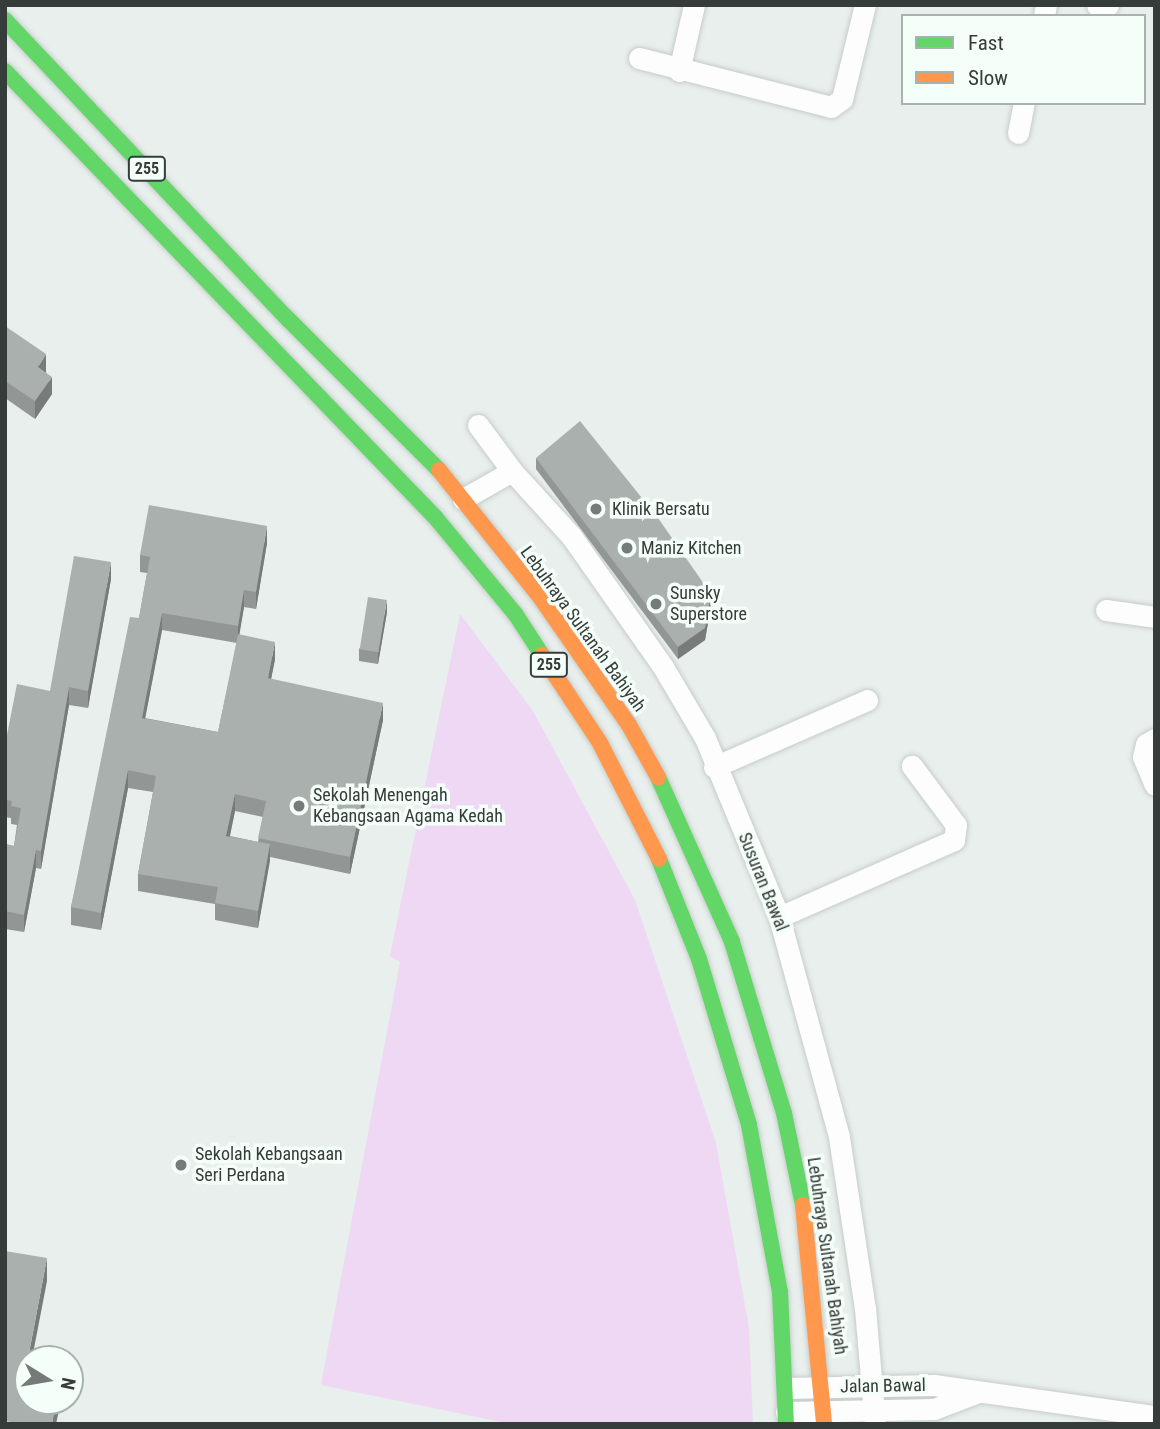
<!DOCTYPE html>
<style>
body{margin:0}
#map{position:relative;width:1160px;height:1429px;overflow:hidden;background:#e8efec;font-family:"Roboto Condensed",sans-serif}
div>[style]{position:absolute}
[style*='--x']{left:calc(var(--x)*1px);top:calc(var(--y)*1px);width:calc(var(--w)*1px);rotate:calc(var(--a)*1deg)}
.green>*{inset:0;background:#eed8f4}
.roads{filter:drop-shadow(0 0 2px #c6ccc9) drop-shadow(0 0 2px #c6ccc9)}
.street>*{height:21px;margin:-10.5px;padding:0 10.5px;transform-origin:10.5px;border-radius:10.5px;background:#fcfdfc}
.fast>*{height:16px;margin:-8px;padding:0 8px;transform-origin:8px;border-radius:8px;background:#63d668}
.slow>*{height:16px;margin:-8px;padding:0 8px;transform-origin:8px;border-radius:8px;background:#ff974d}
.wall>*{inset:0;background:#929795}
.shaded-wall>*{inset:0;background:#777b79}
.building>*{inset:0;background:#aab0ad;transform-origin:0 0}
.dots>*{width:19px;height:19px;translate:-50% -50%;box-sizing:border-box;border:4px solid #f4fffa;border-radius:50%}
span{translate:-50% -50%;white-space:nowrap;text-align:center;line-height:1.15;-webkit-text-stroke:7px #f4fffa;paint-order:stroke}
.shield-label span{padding:2px 5px;background:#f4fffa;border:2px solid;border-radius:5px;-webkit-text-stroke-width:0}
.shield-label{font-size:16px;color:#363c39;font-weight:700}
.poi-label{font-size:18px;color:#363c39}
.left{translate:0 -50%;text-align:left}
.street-label{font-size:18px;color:#363c39}
.frame{position:absolute;inset:0;border:7px solid #363c39;pointer-events:none}
.legend{position:absolute;left:901px;top:14px;width:245px;height:91px;box-sizing:border-box;background:#f4fffa;border:2px solid #a8b1ad;margin:0;padding:9px 12px;list-style:none;font-size:21px;color:#363c39}
.legend li{display:flex;align-items:center;gap:14px;height:35px}
.legend b{width:35px;border:2px solid #a8b1ad}
.north{position:absolute;left:14px;top:1345px;width:70px;height:70px;box-sizing:border-box;background:#f4fffa;border:2px solid #a8b1ad;border-radius:50%;rotate:101deg;font-size:19px;font-weight:700;line-height:28px;text-align:center;color:#363c39}
.north::after{content:'';display:block;margin:auto;width:24px;height:32px;background:#747b78;clip-path:polygon(50% 0,100% 100%,50% 72%,0 100%)}
</style>
<div id="map">
<div class="green">
<div style="clip-path:polygon(460px 614px,533px 711px,635px 900px,716px 1143px,749px 1328px,753px 1424px,511px 1424px,321px 1385px,400px 962px,390px 956px)"></div>
</div>
<div class="roads">
<div class="street">
<div style="--x:1097;--y:5;--w:11;--a:0"></div>
<div style="--x:1044;--y:16;--w:11;--a:-80"></div>
<div style="--x:639;--y:58;--w:198;--a:14.3"></div>
<div style="--x:831;--y:107;--w:14;--a:-36"></div>
<div style="--x:842;--y:99;--w:97;--a:-76.3"></div>
<div style="--x:679;--y:71;--w:68;--a:-77.2"></div>
<div style="--x:1018;--y:133;--w:31;--a:-79"></div>
<div style="--x:478;--y:425;--w:57;--a:53.5"></div>
<div style="--x:512;--y:471;--w:89;--a:47.7"></div>
<div style="--x:572;--y:537;--w:159;--a:55"></div>
<div style="--x:663;--y:667;--w:82;--a:59.4"></div>
<div style="--x:705;--y:738;--w:194;--a:67.5"></div>
<div style="--x:779;--y:917;--w:228;--a:74.7"></div>
<div style="--x:839;--y:1137;--w:173;--a:81.4"></div>
<div style="--x:865;--y:1308;--w:116;--a:85.1"></div>
<div style="--x:463;--y:499;--w:56;--a:-29.7"></div>
<div style="--x:1106;--y:610;--w:49;--a:8.1"></div>
<div style="--x:1155;--y:739;--w:10;--a:151"></div>
<div style="--x:1146;--y:744;--w:13;--a:103"></div>
<div style="--x:1143;--y:757;--w:30;--a:67"></div>
<div style="--x:714;--y:767;--w:167;--a:-23.6"></div>
<div style="--x:779;--y:917;--w:191;--a:-23.7"></div>
<div style="--x:954;--y:840;--w:15;--a:-82"></div>
<div style="--x:956;--y:825;--w:74;--a:-126.7"></div>
<div style="--x:787;--y:1388;--w:147;--a:-1.2"></div>
<div style="--x:934;--y:1385;--w:223;--a:8"></div>
<div style="--x:786;--y:1412;--w:148;--a:-1.2"></div>
<div style="--x:934;--y:1409;--w:47;--a:-21.1"></div>
</div>
<div class="fast">
<div style="--x:5;--y:20;--w:412;--a:46.6"></div>
<div style="--x:288;--y:319;--w:214;--a:45"></div>
<div style="--x:5;--y:71;--w:620;--a:46.05"></div>
<div style="--x:435;--y:517;--w:127;--a:50.4"></div>
<div style="--x:516;--y:615;--w:48;--a:57"></div>
<div style="--x:658;--y:777;--w:181;--a:65.8"></div>
<div style="--x:732;--y:942;--w:179;--a:73.1"></div>
<div style="--x:784;--y:1113;--w:94;--a:78.3"></div>
<div style="--x:659;--y:859;--w:108;--a:68.2"></div>
<div style="--x:699;--y:959;--w:173;--a:73.2"></div>
<div style="--x:749;--y:1125;--w:170;--a:79.5"></div>
<div style="--x:780;--y:1292;--w:132;--a:87.4"></div>
</div>
<div class="slow">
<div style="--x:439;--y:470;--w:162;--a:51.5"></div>
<div style="--x:540;--y:597;--w:156;--a:55.2"></div>
<div style="--x:629;--y:725;--w:60;--a:60.9"></div>
<div style="--x:542;--y:655;--w:105;--a:56.6"></div>
<div style="--x:600;--y:743;--w:130;--a:63"></div>
<div style="--x:803;--y:1205;--w:220;--a:84.5"></div>
</div>
</div>
<div class="wall">
<div style="clip-path:polygon(5px 326px,46px 372px,52px 394px,35px 419px,5px 398px)"></div>
<div style="clip-path:polygon(536px 458px,711px 606px,705px 640px,678px 659px,536px 469px)"></div>
<div style="clip-path:polygon(evenodd,267px 543px,256px 609px,244px 607px,239px 634px,275px 659px,271px 679px,383px 720px,350px 874px,270px 857px,258px 928px,215px 920px,215px 904px,138px 891px,138px 874px,153px 792px,128px 788px,101px 930px,71px 925px,71px 907px,139px 618px,147px 573px,140px 572px,140px 555px,267px 543px,162px 630px,237px 643px,218px 732px,145px 718px,162px 630px,267px 543px,235px 811px,263px 817px,258px 842px,230px 836px,235px 811px)"></div>
<div style="clip-path:polygon(111px 579px,88px 708px,69px 705px,41px 869px,36px 868px,24px 932px,5px 929px,5px 844px,14px 846px,17px 825px,11px 824px,11px 818px,5px 817px,5px 745px,50px 691px)"></div>
<div style="clip-path:polygon(387px 612px,378px 664px,359px 661px,359px 649px)"></div>
</div>
<div class="shaded-wall">
<div style="clip-path:polygon(46px 354px,46px 372px,38px 385px,38px 367px)"></div>
<div style="clip-path:polygon(52px 377px,52px 394px,35px 419px,35px 401px)"></div>
<div style="clip-path:polygon(267px 526px,267px 543px,256px 609px,256px 592px)"></div>
<div style="clip-path:polygon(111px 562px,111px 579px,88px 708px,88px 691px)"></div>
<div style="clip-path:polygon(244px 590px,244px 607px,238px 643px,238px 626px)"></div>
<div style="clip-path:polygon(711px 594px,711px 606px,705px 640px,678px 659px,678px 647px)"></div>
<div style="clip-path:polygon(387px 600px,387px 612px,378px 664px,378px 652px)"></div>
<div style="clip-path:polygon(162px 613px,162px 630px,142px 735px,142px 718px)"></div>
<div style="clip-path:polygon(275px 642px,275px 659px,268px 695px,268px 678px)"></div>
<div style="clip-path:polygon(69px 687px,69px 705px,41px 869px,41px 851px)"></div>
<div style="clip-path:polygon(383px 703px,383px 720px,350px 874px,350px 857px)"></div>
<div style="clip-path:polygon(128px 770px,128px 788px,101px 930px,101px 913px)"></div>
<div style="clip-path:polygon(235px 794px,235px 811px,226px 853px,226px 836px)"></div>
<div style="clip-path:polygon(270px 844px,270px 861px,258px 928px,258px 911px)"></div>
<div style="clip-path:polygon(36px 850px,36px 868px,24px 932px,24px 915px)"></div>
<div style="clip-path:polygon(7px 1184px,7px 1206px,5px 1217px,5px 1195px)"></div>
<div style="clip-path:polygon(47px 1258px,47px 1281px,32px 1359px,28px 1359px,28px 1381px,27px 1364px)"></div>
<div style="clip-path:polygon(56px 1401px,61px 1401px,56px 1424px,52px 1424px)"></div>
</div>
<div class="building">
<div style="clip-path:polygon(5px 326px,46px 354px,38px 367px,52px 377px,35px 401px,5px 381px)"></div>
<div style="clip-path:polygon(580px 421px,658px 518px,711px 594px,705px 628px,678px 647px,536px 458px)"></div>
<div style="clip-path:polygon(149px 505px,267px 526px,256px 592px,244px 590px,238px 626px,162px 613px,142px 718px,218px 732px,238px 634px,275px 642px,268px 678px,383px 703px,350px 857px,258px 838px,266px 801px,235px 794px,226px 836px,270px 844px,258px 911px,215px 903px,218px 887px,138px 874px,156px 776px,128px 770px,101px 913px,71px 907px,130px 617px,139px 618px,150px 557px,140px 555px)"></div>
<div style="clip-path:polygon(74px 556px,111px 562px,88px 691px,69px 687px,41px 851px,36px 850px,24px 915px,5px 911px,5px 844px,14px 846px,21px 808px,11px 806px,12px 801px,5px 800px,7px 788px,5px 788px,5px 745px,17px 684px,50px 691px)"></div>
<div style="left:368px;top:597px;width:19px;height:53px;rotate:9deg"></div>
<div style="clip-path:polygon(5px 1251px,47px 1258px,27px 1364px,28px 1364px,28px 1401px,56px 1401px,52px 1424px,21px 1424px,5px 1421px)"></div>
</div>
<div class="dots">
<div style="left:596px;top:509px;background:#747b78"></div>
<div style="left:627px;top:548px;background:#747b78"></div>
<div style="left:656px;top:604px;background:#747b78"></div>
<div style="left:299px;top:806px;background:#747b78"></div>
<div style="left:181px;top:1165px;background:#747b78"></div>
</div>
<div class="shield-label">
<span style="left:147px;top:169px">255</span>
<span style="left:549px;top:665px">255</span>
</div>
<div class="poi-label">
<span class="left" style="left:612px;top:509px">Klinik Bersatu</span>
<span class="left" style="left:641px;top:548px">Maniz Kitchen</span>
<span class="left" style="left:670px;top:604px">Sunsky<br>Superstore</span>
<span class="left" style="left:313px;top:806px">Sekolah Menengah<br>Kebangsaan Agama Kedah</span>
<span class="left" style="left:195px;top:1165px">Sekolah Kebangsaan<br>Seri Perdana</span>
</div>
<div class="street-label">
<span style="left:583px;top:629px;rotate:54deg">Lebuhraya Sultanah Bahiyah</span>
<span style="left:763px;top:882px;rotate:68deg">Susuran Bawal</span>
<span style="left:827px;top:1256px;rotate:82deg">Lebuhraya Sultanah Bahiyah</span>
<span style="left:883px;top:1386px;rotate:-1deg">Jalan Bawal</span>
</div>
<div class="frame"></div>
<ul class="legend">
<li><b style="height:9px;background:#63d668"></b>Fast</li>
<li><b style="height:9px;background:#ff974d"></b>Slow</li>
</ul>
<div class="north">N</div>
</div>
